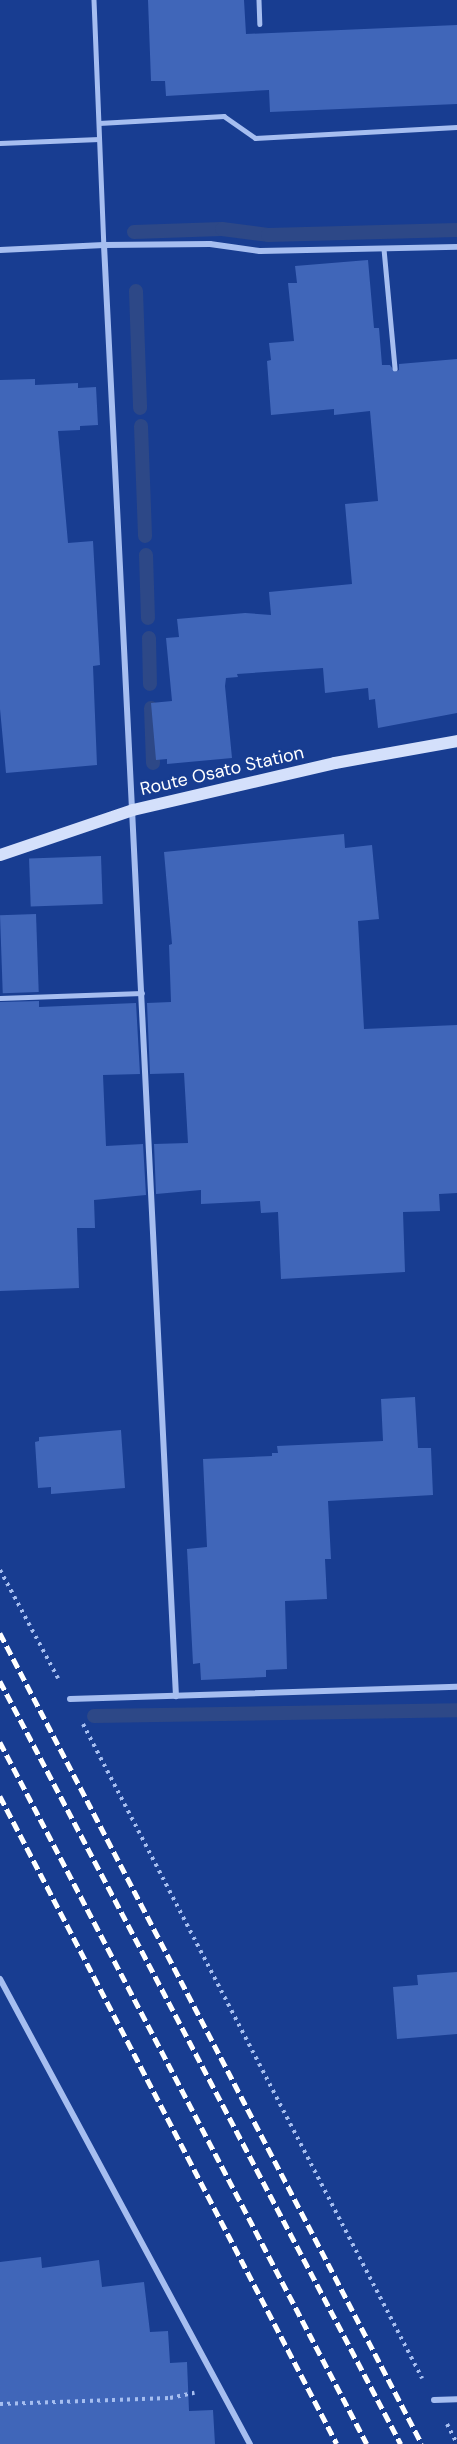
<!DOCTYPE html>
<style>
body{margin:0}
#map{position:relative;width:457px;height:2444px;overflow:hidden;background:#183d91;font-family:"DM Sans",sans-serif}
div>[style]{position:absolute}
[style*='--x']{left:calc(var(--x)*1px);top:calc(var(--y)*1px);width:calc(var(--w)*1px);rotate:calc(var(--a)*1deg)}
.stream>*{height:14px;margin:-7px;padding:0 7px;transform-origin:7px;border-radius:7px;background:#2d4887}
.building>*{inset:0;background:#4066b9;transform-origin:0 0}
.path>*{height:4px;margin-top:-2px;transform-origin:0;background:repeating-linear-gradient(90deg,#a6bef0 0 3px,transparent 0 7.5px)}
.service>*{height:4.5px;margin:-2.25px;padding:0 2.25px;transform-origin:2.25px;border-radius:2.25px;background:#a6bef0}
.minor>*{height:6px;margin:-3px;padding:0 3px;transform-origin:3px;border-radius:3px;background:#a6bef0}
.secondary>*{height:12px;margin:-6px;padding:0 6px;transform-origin:6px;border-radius:6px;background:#d4e0fb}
.rail>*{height:4.5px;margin-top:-2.25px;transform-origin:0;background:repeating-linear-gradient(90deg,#fff 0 10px,transparent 0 14.5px)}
span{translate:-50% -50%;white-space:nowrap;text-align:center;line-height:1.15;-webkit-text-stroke:4.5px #183d91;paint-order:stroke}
.street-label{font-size:18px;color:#fff}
</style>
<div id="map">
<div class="stream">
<div style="--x:134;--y:232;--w:88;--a:-2"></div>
<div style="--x:222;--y:229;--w:46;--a:7.4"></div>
<div style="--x:268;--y:235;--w:189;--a:-1.5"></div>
<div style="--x:136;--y:291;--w:117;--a:88"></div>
<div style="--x:141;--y:426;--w:110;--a:87.9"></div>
<div style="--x:146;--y:555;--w:63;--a:88.2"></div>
<div style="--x:149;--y:638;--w:46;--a:88.8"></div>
<div style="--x:151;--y:708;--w:55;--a:87.9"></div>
<div style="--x:94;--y:1716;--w:363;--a:-0.9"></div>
</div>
<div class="building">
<div style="clip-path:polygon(148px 0,244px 0,246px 34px,457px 25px,457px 104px,270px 112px,269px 90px,166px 96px,165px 81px,151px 81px)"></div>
<div style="clip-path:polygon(368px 260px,374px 328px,379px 328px,382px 365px,390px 365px,395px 372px,399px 370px,399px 364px,457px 359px,457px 713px,378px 728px,375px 699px,369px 700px,368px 688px,325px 693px,323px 668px,237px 674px,238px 677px,226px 678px,225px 686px,232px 758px,167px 764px,167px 759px,156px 760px,151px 703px,172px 701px,166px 638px,179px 637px,177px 619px,245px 613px,271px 615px,269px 592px,352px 584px,345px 504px,378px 501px,370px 411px,334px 415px,334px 409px,271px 415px,267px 361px,271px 360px,269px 343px,294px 341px,288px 283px,297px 283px,295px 266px)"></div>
<div style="clip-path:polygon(35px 379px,35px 385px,78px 383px,78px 388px,96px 387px,98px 425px,80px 426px,80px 430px,58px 431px,68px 543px,93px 541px,100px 665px,93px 666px,97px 765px,6px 773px,0 709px,0 380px)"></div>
<div style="clip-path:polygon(344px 834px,345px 848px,372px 845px,379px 919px,358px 921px,364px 1029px,457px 1025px,457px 1193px,439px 1194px,440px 1211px,403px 1212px,405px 1272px,281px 1279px,278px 1212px,261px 1213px,260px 1201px,201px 1204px,201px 1190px,156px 1194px,154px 1144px,188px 1143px,184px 1073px,150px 1074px,147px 1003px,171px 1002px,169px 945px,172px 944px,164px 852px)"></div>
<div style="left:101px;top:856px;width:48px;height:72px;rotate:88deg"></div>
<div style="left:36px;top:914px;width:78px;height:36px;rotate:88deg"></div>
<div style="clip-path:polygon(39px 1001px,39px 1007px,136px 1003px,140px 1074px,103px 1075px,106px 1146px,143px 1144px,146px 1195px,94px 1200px,95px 1228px,77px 1228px,79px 1288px,0 1291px,0 1002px)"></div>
<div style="clip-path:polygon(415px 1397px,418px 1448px,431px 1448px,433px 1495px,328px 1501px,331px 1559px,325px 1559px,327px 1599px,285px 1601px,287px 1669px,266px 1670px,266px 1677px,201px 1680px,200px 1663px,193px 1664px,187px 1549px,207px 1547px,203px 1459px,272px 1456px,272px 1453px,278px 1453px,277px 1446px,383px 1441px,381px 1399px)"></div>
<div style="clip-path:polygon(121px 1430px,125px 1488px,51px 1494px,51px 1487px,38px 1488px,35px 1442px,39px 1441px,39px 1437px)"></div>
<div style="clip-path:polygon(457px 1972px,457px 2034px,397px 2039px,393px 1987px,418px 1985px,417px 1975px)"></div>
<div style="clip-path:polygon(41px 2257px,42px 2268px,99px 2260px,102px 2287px,144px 2282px,150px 2332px,168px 2331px,170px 2363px,187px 2362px,189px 2411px,213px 2410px,215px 2444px,0 2444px,0 2262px)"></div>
</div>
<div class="path">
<div style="--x:0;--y:1570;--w:123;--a:61.8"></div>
<div style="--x:83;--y:1724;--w:737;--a:62.6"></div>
<div style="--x:0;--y:2404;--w:170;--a:-2"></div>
<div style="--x:170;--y:2398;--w:25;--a:-12"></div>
<div style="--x:447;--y:2424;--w:22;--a:63"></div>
</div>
<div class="service">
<div style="--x:94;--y:0;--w:245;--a:87.7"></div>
<div style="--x:259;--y:0;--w:24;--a:88"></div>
<div style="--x:99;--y:123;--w:125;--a:-3.2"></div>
<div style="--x:224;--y:116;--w:38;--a:35"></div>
<div style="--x:255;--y:138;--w:202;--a:-3.1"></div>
<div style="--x:0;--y:143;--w:99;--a:-2.3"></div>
<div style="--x:384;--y:249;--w:120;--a:84.7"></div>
<div style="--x:0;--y:998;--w:142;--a:-2"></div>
</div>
<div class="minor">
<div style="--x:104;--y:245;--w:1453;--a:87.16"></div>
<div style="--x:0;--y:250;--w:104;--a:-2.8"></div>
<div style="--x:104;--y:245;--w:106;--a:-0.5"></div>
<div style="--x:210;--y:244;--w:50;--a:8"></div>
<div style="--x:260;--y:251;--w:197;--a:-1.2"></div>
<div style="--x:70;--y:1699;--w:387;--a:-1.8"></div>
<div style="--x:0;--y:1979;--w:528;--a:61.74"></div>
<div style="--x:434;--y:2400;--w:23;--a:-2"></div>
</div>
<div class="secondary">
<div style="--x:0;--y:855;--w:140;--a:-18.7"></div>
<div style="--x:133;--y:810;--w:207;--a:-13.1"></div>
<div style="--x:335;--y:763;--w:124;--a:-10.2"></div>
</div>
<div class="rail">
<div style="--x:0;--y:1633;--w:914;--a:62.51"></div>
<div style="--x:0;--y:1681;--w:862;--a:62.28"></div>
<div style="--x:0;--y:1742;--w:792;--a:62.4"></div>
<div style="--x:0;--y:1796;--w:730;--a:62.52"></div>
</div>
<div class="street-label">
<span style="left:222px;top:771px;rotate:-13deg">Route Osato Station</span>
</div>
</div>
